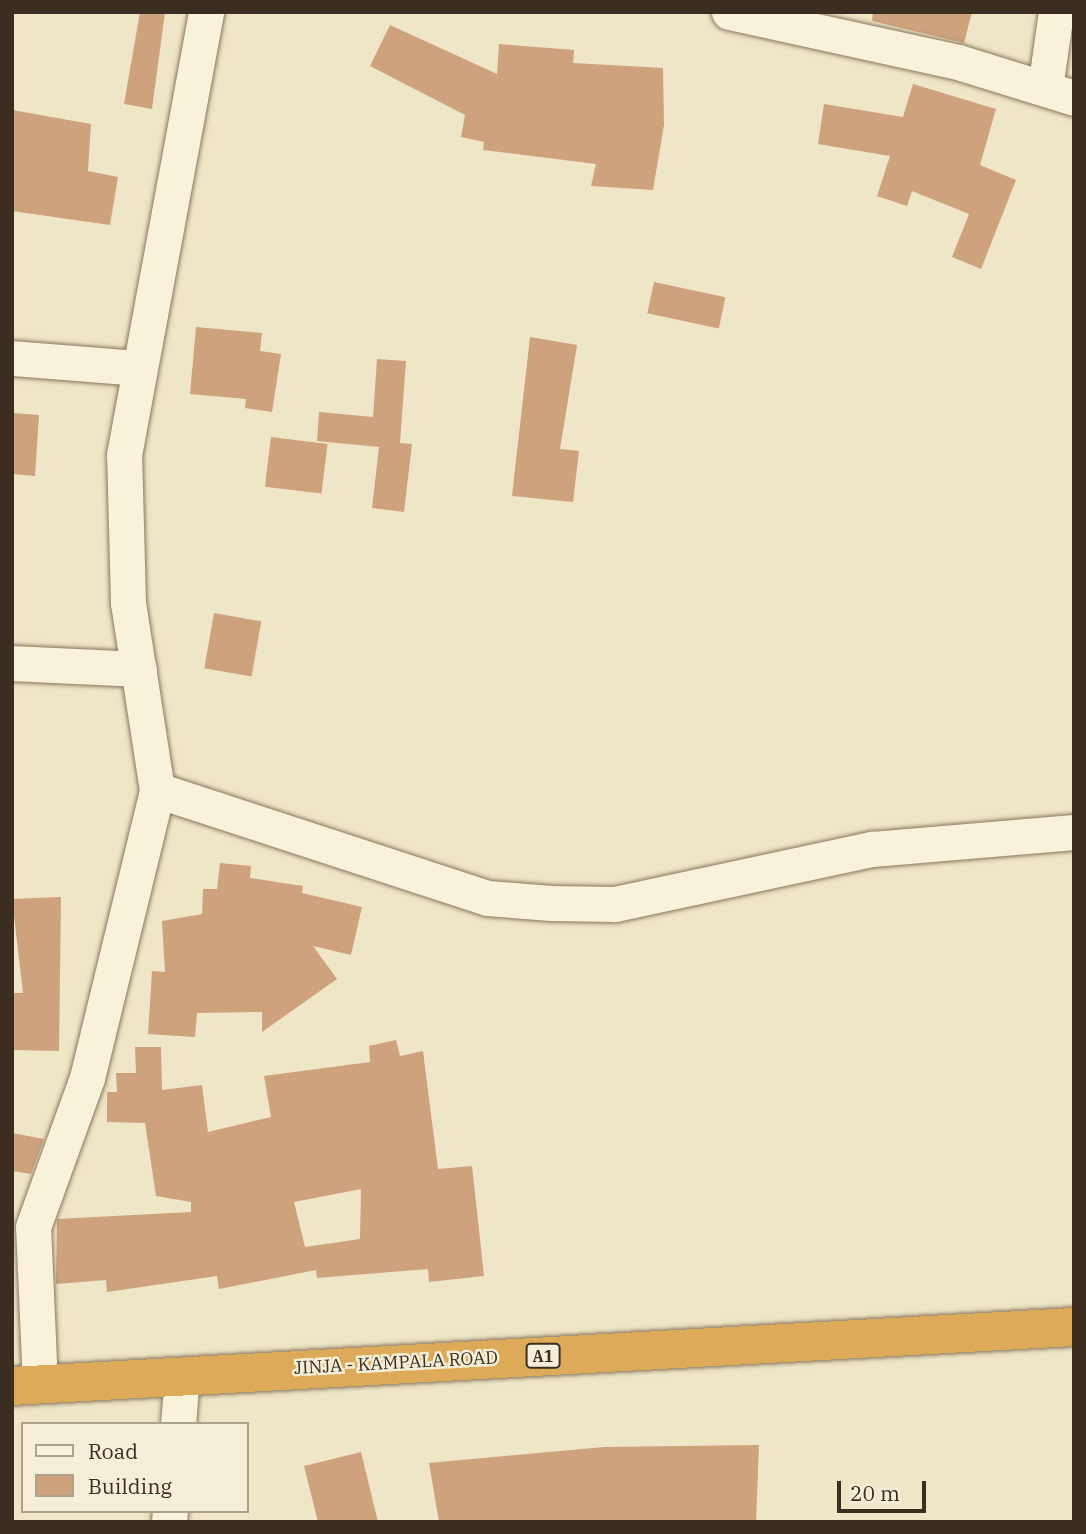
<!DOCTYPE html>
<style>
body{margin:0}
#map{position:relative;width:1086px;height:1534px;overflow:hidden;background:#efe5c7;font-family:"IBM Plex Serif",serif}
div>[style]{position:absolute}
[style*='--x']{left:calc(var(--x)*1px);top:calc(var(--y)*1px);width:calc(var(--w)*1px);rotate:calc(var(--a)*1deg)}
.building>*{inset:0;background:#cda27d;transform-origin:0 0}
.roads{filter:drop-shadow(0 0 2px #8b775c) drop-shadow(0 0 2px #8b775c)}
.street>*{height:35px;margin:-17.5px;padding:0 17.5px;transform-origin:17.5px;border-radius:17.5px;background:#f9f2db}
.highway>*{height:38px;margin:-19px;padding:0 19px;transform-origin:19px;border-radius:19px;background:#ddaa59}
span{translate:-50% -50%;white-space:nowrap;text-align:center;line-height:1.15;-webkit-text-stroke:5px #f6efd7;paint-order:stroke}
.shield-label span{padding:2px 5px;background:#f6efd7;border:2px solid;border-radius:5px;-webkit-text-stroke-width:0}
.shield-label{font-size:16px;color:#3b2e20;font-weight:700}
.street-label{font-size:18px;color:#3b2e20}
.frame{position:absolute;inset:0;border:14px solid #3b2e20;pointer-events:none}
.legend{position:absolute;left:21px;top:1422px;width:228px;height:91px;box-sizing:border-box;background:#f6efd7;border:2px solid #aba28e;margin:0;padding:9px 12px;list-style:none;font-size:21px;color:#3b2e20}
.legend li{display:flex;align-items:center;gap:14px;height:35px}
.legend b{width:35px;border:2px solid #aba28e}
.scale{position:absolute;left:837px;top:1481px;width:89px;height:32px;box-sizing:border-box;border:4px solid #3b2e20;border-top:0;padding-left:9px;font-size:21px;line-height:24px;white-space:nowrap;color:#3b2e20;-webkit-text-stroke:5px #f6efd7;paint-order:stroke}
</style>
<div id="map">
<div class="building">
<div style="clip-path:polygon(140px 12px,165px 12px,152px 109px,124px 104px)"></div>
<div style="clip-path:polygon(873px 12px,972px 12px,964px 43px,872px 21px)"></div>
<div style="clip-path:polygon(390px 25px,497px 74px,499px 44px,574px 50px,573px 63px,663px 68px,664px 125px,653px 190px,591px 186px,596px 164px,483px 150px,484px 142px,461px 137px,465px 115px,370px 66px)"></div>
<div style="clip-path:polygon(913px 84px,996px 109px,980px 165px,1016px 180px,981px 269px,952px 257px,969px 214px,912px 191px,907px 206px,877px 196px,890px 156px,818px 144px,824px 104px,903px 117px)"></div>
<div style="clip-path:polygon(12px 110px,91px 124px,88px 171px,118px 177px,110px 225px,12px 211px)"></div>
<div style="left:654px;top:282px;width:73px;height:32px;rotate:12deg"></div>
<div style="clip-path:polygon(196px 327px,262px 333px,260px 351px,281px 354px,272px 412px,245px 408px,246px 399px,190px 394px)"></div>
<div style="clip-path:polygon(530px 337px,577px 345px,560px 449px,579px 451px,573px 502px,512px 496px)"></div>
<div style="clip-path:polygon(377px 359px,406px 361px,400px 443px,412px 444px,404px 512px,372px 508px,379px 447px,317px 441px,319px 412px,373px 417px)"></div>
<div style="clip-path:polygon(12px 413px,39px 415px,35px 476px,12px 474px)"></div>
<div style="left:271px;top:437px;width:57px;height:50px;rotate:7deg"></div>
<div style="left:214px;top:613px;width:48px;height:56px;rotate:10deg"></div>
<div style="clip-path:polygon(220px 863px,251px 866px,250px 878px,303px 886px,302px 893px,362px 907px,351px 955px,313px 946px,337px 979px,262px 1032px,262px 1012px,197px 1013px,195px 1037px,148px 1034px,152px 971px,165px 972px,162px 921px,202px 914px,203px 889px,217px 889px)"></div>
<div style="clip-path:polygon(61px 897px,59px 1051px,12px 1050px,12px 993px,23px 993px,12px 899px)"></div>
<div style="clip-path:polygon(evenodd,396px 1040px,400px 1056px,423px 1051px,438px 1169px,472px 1166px,484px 1276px,429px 1282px,428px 1269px,317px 1278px,316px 1270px,219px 1289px,217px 1276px,107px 1292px,106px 1280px,56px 1284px,57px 1219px,191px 1212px,191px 1202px,156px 1196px,145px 1123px,107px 1122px,107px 1092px,117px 1092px,116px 1073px,136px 1073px,135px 1047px,161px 1047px,162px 1090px,202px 1085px,208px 1132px,271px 1117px,264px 1076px,370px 1062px,369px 1046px,396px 1040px,361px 1189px,360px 1239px,305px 1247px,294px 1202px,361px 1189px)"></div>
<div style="clip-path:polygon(12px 1133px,44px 1139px,31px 1174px,12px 1171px)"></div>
<div style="clip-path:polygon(759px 1445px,756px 1522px,439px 1522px,429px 1463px,604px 1447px)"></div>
<div style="clip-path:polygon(361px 1452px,378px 1522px,318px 1522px,304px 1466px)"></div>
</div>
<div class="roads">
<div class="street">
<div style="--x:729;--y:12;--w:234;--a:12.3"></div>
<div style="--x:958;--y:62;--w:121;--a:17.2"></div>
<div style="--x:1045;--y:88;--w:77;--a:-81.8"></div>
<div style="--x:12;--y:358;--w:127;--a:4.5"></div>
<div style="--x:12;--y:663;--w:127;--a:2.7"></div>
<div style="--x:157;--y:790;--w:348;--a:18.1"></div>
<div style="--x:488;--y:898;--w:63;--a:4.5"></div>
<div style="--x:551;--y:903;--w:64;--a:0.9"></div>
<div style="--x:615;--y:904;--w:263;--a:-12.1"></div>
<div style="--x:872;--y:849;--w:203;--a:-4.8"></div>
<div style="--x:40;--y:1385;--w:158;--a:-92.5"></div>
<div style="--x:33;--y:1227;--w:158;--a:-70.1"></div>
<div style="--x:87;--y:1078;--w:296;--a:-76.3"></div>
<div style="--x:157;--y:790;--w:189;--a:-98.8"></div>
<div style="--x:128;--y:603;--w:148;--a:-91.5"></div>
<div style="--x:124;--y:455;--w:451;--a:-79.5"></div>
<div style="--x:178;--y:1424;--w:49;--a:-85.3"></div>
<div style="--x:169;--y:1522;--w:11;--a:-85"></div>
</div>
<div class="highway">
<div style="--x:12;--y:1386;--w:1064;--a:-3.18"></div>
</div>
</div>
<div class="shield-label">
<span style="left:543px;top:1356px">A1</span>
</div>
<div class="street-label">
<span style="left:396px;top:1363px;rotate:-3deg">JINJA - KAMPALA ROAD</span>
</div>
<div class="frame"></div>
<ul class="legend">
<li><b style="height:9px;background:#f9f2db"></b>Road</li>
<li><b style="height:19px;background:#cda27d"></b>Building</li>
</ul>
<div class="scale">20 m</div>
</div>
